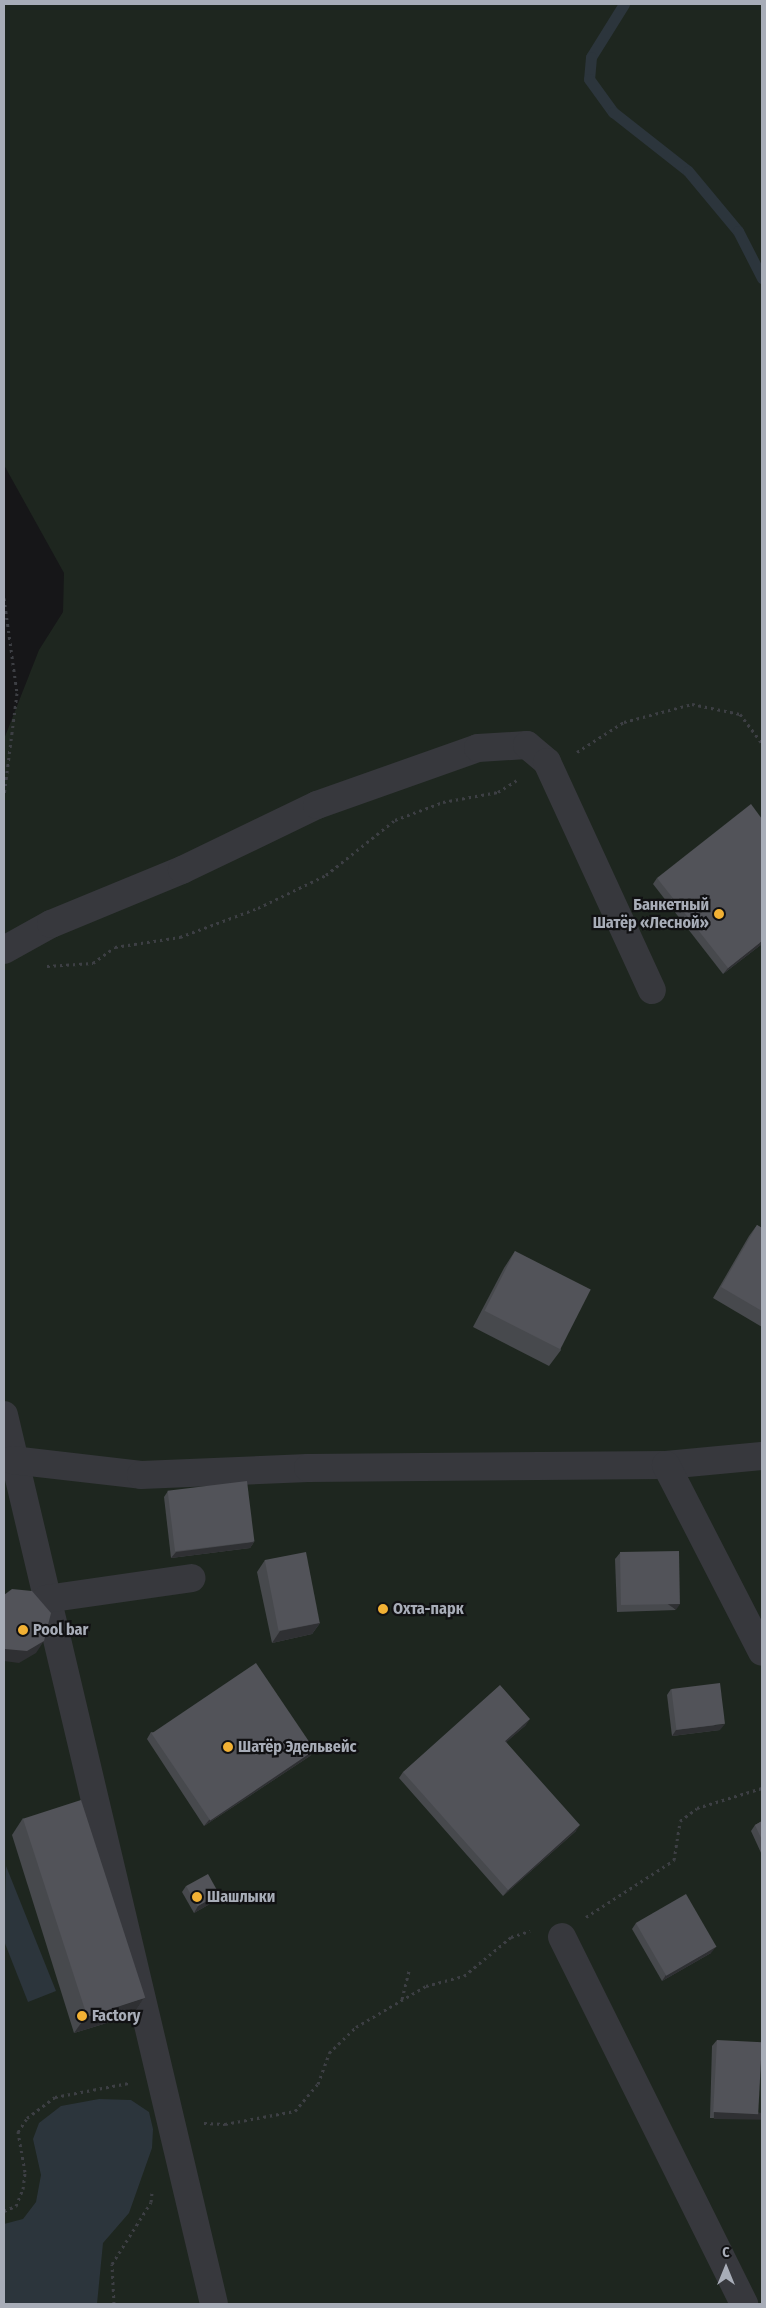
<!DOCTYPE html>
<meta charset="utf-8">
<style>
body{margin:0}
#map{position:relative;width:766px;height:2308px;overflow:hidden;background:#161618;font-family:"Fira Sans Condensed",sans-serif}
div>[style]{position:absolute}
[style*='--x']{left:calc(var(--x)*1px);top:calc(var(--y)*1px);width:calc(var(--w)*1px);rotate:calc(var(--a)*1deg)}
.green>*{inset:0;background:#1e261f}
.water>*{inset:0;background:#2c353c}
.stream>*{height:11px;margin:-5.5px;padding:0 5.5px;transform-origin:5.5px;border-radius:5.5px;background:#2c353c}
.path>*{height:3px;margin-top:-1.5px;transform-origin:0;background:repeating-linear-gradient(90deg,#3d3f44 0 2.5px,transparent 0 6.5px)}
.minor>*{height:28px;margin:-14px;padding:0 14px;transform-origin:14px;border-radius:14px;background:#37383d}
.wall>*{inset:0;background:#47494d}
.shaded-wall>*{inset:0;background:#2f3033;transform-origin:0 0}
.building>*{inset:0;background:#525359;transform-origin:0 0}
.dots>*{width:14px;height:14px;translate:-50% -50%;box-sizing:border-box;border:2px solid #111113;border-radius:50%}
span{translate:-50% -50%;white-space:nowrap;text-align:center;line-height:1.15;-webkit-text-stroke:4.5px #111113;paint-order:stroke}
.poi-label{font-size:16px;color:#a8adb8;font-weight:700}
.right{translate:-100% -50%;text-align:right}
.left{translate:0 -50%;text-align:left}
.frame{position:absolute;inset:0;border:5px solid #a8adb8;pointer-events:none}
.north{position:absolute;left:701px;top:2243px;width:50px;height:50px;-webkit-text-stroke:4px #111113;paint-order:stroke;rotate:0deg;font-size:14px;font-weight:700;line-height:20px;text-align:center;color:#a8adb8}
.north::after{content:'';display:block;margin:auto;width:18px;height:22px;background:#a8adb8;clip-path:polygon(50% 0,100% 100%,50% 72%,0 100%)}
</style>
<div id="map">
<div class="green">
<div style="clip-path:polygon(4px 4px,762px 4px,762px 2304px,4px 2304px,4px 739px,39px 650px,63px 612px,64px 573px,4px 465px)"></div>
</div>
<div class="water">
<div style="clip-path:polygon(6px 1866px,56px 1991px,28px 2002px,4px 1941px)"></div>
<div style="clip-path:polygon(99px 2099px,131px 2100px,149px 2112px,153px 2129px,152px 2148px,129px 2213px,103px 2243px,97px 2304px,4px 2304px,4px 2224px,23px 2219px,36px 2202px,41px 2175px,33px 2139px,39px 2123px,61px 2106px)"></div>
</div>
<div class="stream">
<div style="--x:624;--y:4;--w:62;--a:121.9"></div>
<div style="--x:591;--y:57;--w:22;--a:95"></div>
<div style="--x:589;--y:79;--w:41;--a:54"></div>
<div style="--x:613;--y:112;--w:95;--a:38.2"></div>
<div style="--x:688;--y:171;--w:78;--a:50.2"></div>
<div style="--x:738;--y:231;--w:53;--a:62.9"></div>
</div>
<div class="path">
<div style="--x:4;--y:598;--w:96;--a:82.2"></div>
<div style="--x:17;--y:693;--w:104;--a:97.2"></div>
<div style="--x:577;--y:752;--w:56;--a:-32.6"></div>
<div style="--x:624;--y:722;--w:70;--a:-14.8"></div>
<div style="--x:692;--y:704;--w:49;--a:11.8"></div>
<div style="--x:740;--y:714;--w:36;--a:53"></div>
<div style="--x:47;--y:966;--w:46;--a:-3.7"></div>
<div style="--x:93;--y:963;--w:27;--a:-36"></div>
<div style="--x:115;--y:947;--w:66;--a:-8.7"></div>
<div style="--x:180;--y:937;--w:83;--a:-20.4"></div>
<div style="--x:258;--y:908;--w:76;--a:-25.9"></div>
<div style="--x:326;--y:875;--w:88;--a:-38.6"></div>
<div style="--x:395;--y:820;--w:51;--a:-20.6"></div>
<div style="--x:443;--y:802;--w:56;--a:-10.3"></div>
<div style="--x:498;--y:792;--w:22;--a:-32"></div>
<div style="--x:586;--y:1917;--w:105;--a:-32.9"></div>
<div style="--x:674;--y:1860;--w:39;--a:-81"></div>
<div style="--x:680;--y:1821;--w:21;--a:-37"></div>
<div style="--x:697;--y:1808;--w:68;--a:-17.1"></div>
<div style="--x:402;--y:1999;--w:32;--a:-76"></div>
<div style="--x:204;--y:2123;--w:21;--a:3"></div>
<div style="--x:225;--y:2124;--w:71;--a:-10.5"></div>
<div style="--x:295;--y:2111;--w:35;--a:-50"></div>
<div style="--x:318;--y:2084;--w:33;--a:-70"></div>
<div style="--x:329;--y:2053;--w:37;--a:-44"></div>
<div style="--x:356;--y:2027;--w:81;--a:-30.4"></div>
<div style="--x:426;--y:1986;--w:39;--a:-15"></div>
<div style="--x:464;--y:1976;--w:61;--a:-39.7"></div>
<div style="--x:511;--y:1937;--w:20;--a:-18"></div>
<div style="--x:4;--y:2211;--w:13;--a:-23"></div>
<div style="--x:16;--y:2206;--w:18;--a:-68"></div>
<div style="--x:23;--y:2189;--w:17;--a:-83"></div>
<div style="--x:25;--y:2172;--w:41;--a:-99.9"></div>
<div style="--x:18;--y:2132;--w:17;--a:-57"></div>
<div style="--x:27;--y:2118;--w:35;--a:-37"></div>
<div style="--x:55;--y:2097;--w:75;--a:-10.7"></div>
<div style="--x:114;--y:2304;--w:40;--a:-92.9"></div>
<div style="--x:112;--y:2264;--w:73;--a:-57.8"></div>
<div style="--x:151;--y:2202;--w:9;--a:-84"></div>
</div>
<div class="minor">
<div style="--x:4;--y:950;--w:54;--a:-29"></div>
<div style="--x:51;--y:924;--w:142;--a:-22.4"></div>
<div style="--x:182;--y:870;--w:150;--a:-25.7"></div>
<div style="--x:317;--y:805;--w:171;--a:-19.5"></div>
<div style="--x:478;--y:748;--w:49;--a:-3.5"></div>
<div style="--x:527;--y:745;--w:26;--a:40"></div>
<div style="--x:547;--y:762;--w:251;--a:65.3"></div>
<div style="--x:4;--y:1415;--w:913;--a:76.71"></div>
<div style="--x:12;--y:1460;--w:130;--a:6.6"></div>
<div style="--x:141;--y:1475;--w:167;--a:-2.4"></div>
<div style="--x:308;--y:1468;--w:358;--a:-0.5"></div>
<div style="--x:666;--y:1465;--w:96;--a:-5.4"></div>
<div style="--x:666;--y:1465;--w:210;--a:62.8"></div>
<div style="--x:46;--y:1599;--w:147;--a:-8.2"></div>
<div style="--x:562;--y:1937;--w:410;--a:63.6"></div>
</div>
<div class="wall">
<div style="clip-path:polygon(657px 878px,762px 944px,723px 974px,653px 884px)"></div>
<div style="clip-path:polygon(757px 1225px,762px 1228px,762px 1327px,713px 1298px,749px 1236px)"></div>
<div style="clip-path:polygon(515px 1251px,561px 1350px,549px 1366px,473px 1327px,504px 1268px)"></div>
<div style="clip-path:polygon(168px 1491px,254px 1542px,250px 1548px,171px 1558px,164px 1497px)"></div>
<div style="clip-path:polygon(620px 1553px,676px 1610px,617px 1612px,615px 1559px)"></div>
<div style="clip-path:polygon(265px 1560px,320px 1623px,312px 1634px,272px 1643px,257px 1572px)"></div>
<div style="clip-path:polygon(671px 1689px,720px 1730px,672px 1736px,667px 1695px)"></div>
<div style="clip-path:polygon(526px 1725px,506px 1742px,576px 1831px,503px 1896px,399px 1778px,403px 1772px)"></div>
<div style="clip-path:polygon(151px 1732px,314px 1750px,310px 1756px,204px 1826px,147px 1739px)"></div>
<div style="clip-path:polygon(23px 1818px,144px 1998px,133px 2015px,74px 2033px,12px 1835px)"></div>
<div style="clip-path:polygon(762px 1821px,762px 1855px,751px 1831px,755px 1825px)"></div>
<div style="clip-path:polygon(186px 1886px,219px 1894px,215px 1901px,194px 1913px,182px 1892px)"></div>
<div style="clip-path:polygon(636px 1923px,711px 1953px,662px 1981px,632px 1929px)"></div>
<div style="clip-path:polygon(717px 2040px,762px 2119px,710px 2118px,712px 2046px)"></div>
</div>
<div class="shaded-wall">
<div style="clip-path:polygon(762px 941px,762px 944px,723px 974px,728px 968px)"></div>
<div style="clip-path:polygon(254px 1542px,250px 1548px,171px 1558px,176px 1552px)"></div>
<div style="left:680px;top:1604px;width:7px;height:59px;rotate:124deg"></div>
<div style="clip-path:polygon(320px 1623px,312px 1634px,272px 1643px,280px 1631px)"></div>
<div style="clip-path:polygon(44px 1641px,36px 1653px,19px 1663px,4px 1661px,4px 1651px,5px 1649px)"></div>
<div style="clip-path:polygon(530px 1719px,526px 1725px,501px 1747px,505px 1741px)"></div>
<div style="clip-path:polygon(725px 1724px,720px 1730px,672px 1736px,676px 1730px)"></div>
<div style="clip-path:polygon(314px 1750px,310px 1756px,204px 1826px,209px 1820px)"></div>
<div style="clip-path:polygon(580px 1825px,576px 1831px,503px 1896px,508px 1890px)"></div>
<div style="clip-path:polygon(219px 1894px,215px 1901px,194px 1913px,198px 1906px)"></div>
<div style="clip-path:polygon(716px 1947px,711px 1953px,662px 1981px,666px 1975px)"></div>
<div style="clip-path:polygon(144px 1998px,133px 2015px,74px 2033px,86px 2016px)"></div>
<div style="left:714px;top:2112px;width:48px;height:7px;rotate:1deg"></div>
</div>
<div class="building">
<div style="clip-path:polygon(751px 804px,762px 819px,762px 941px,728px 968px,657px 878px)"></div>
<div style="clip-path:polygon(757px 1225px,762px 1228px,762px 1311px,721px 1287px)"></div>
<div style="left:515px;top:1251px;width:85px;height:67px;rotate:27deg"></div>
<div style="left:247px;top:1481px;width:61px;height:80px;rotate:83deg"></div>
<div style="left:679px;top:1551px;width:53px;height:59px;rotate:89deg"></div>
<div style="left:306px;top:1552px;width:72px;height:42px;rotate:79deg"></div>
<div style="clip-path:polygon(12px 1589px,32px 1591px,51px 1613px,44px 1641px,27px 1651px,5px 1649px,4px 1647px,4px 1595px)"></div>
<div style="left:256px;top:1663px;width:105px;height:126px;rotate:56deg"></div>
<div style="left:720px;top:1683px;width:41px;height:49px;rotate:83deg"></div>
<div style="clip-path:polygon(500px 1685px,530px 1719px,505px 1741px,580px 1825px,508px 1890px,403px 1772px)"></div>
<div style="left:81px;top:1800px;width:208px;height:61px;rotate:72deg"></div>
<div style="clip-path:polygon(762px 1821px,762px 1840px,755px 1825px)"></div>
<div style="left:208px;top:1874px;width:23px;height:25px;rotate:61deg"></div>
<div style="left:686px;top:1894px;width:61px;height:58px;rotate:60deg"></div>
<div style="left:717px;top:2040px;width:45px;height:72px;rotate:3deg"></div>
</div>
<div class="dots">
<div style="left:719px;top:914px;background:#f2b134"></div>
<div style="left:383px;top:1609px;background:#f2b134"></div>
<div style="left:23px;top:1630px;background:#f2b134"></div>
<div style="left:228px;top:1747px;background:#f2b134"></div>
<div style="left:197px;top:1897px;background:#f2b134"></div>
<div style="left:82px;top:2016px;background:#f2b134"></div>
</div>
<div class="poi-label">
<span class="right" style="left:709px;top:914px">Банкетный<br>Шатёр «Лесной»</span>
<span class="left" style="left:393px;top:1609px">Охта-парк</span>
<span class="left" style="left:33px;top:1630px">Pool bar</span>
<span class="left" style="left:238px;top:1747px">Шатёр Эдельвейс</span>
<span class="left" style="left:207px;top:1897px">Шашлыки</span>
<span class="left" style="left:92px;top:2016px">Factory</span>
</div>
<div class="frame"></div>
<div class="north">С</div>
</div>
